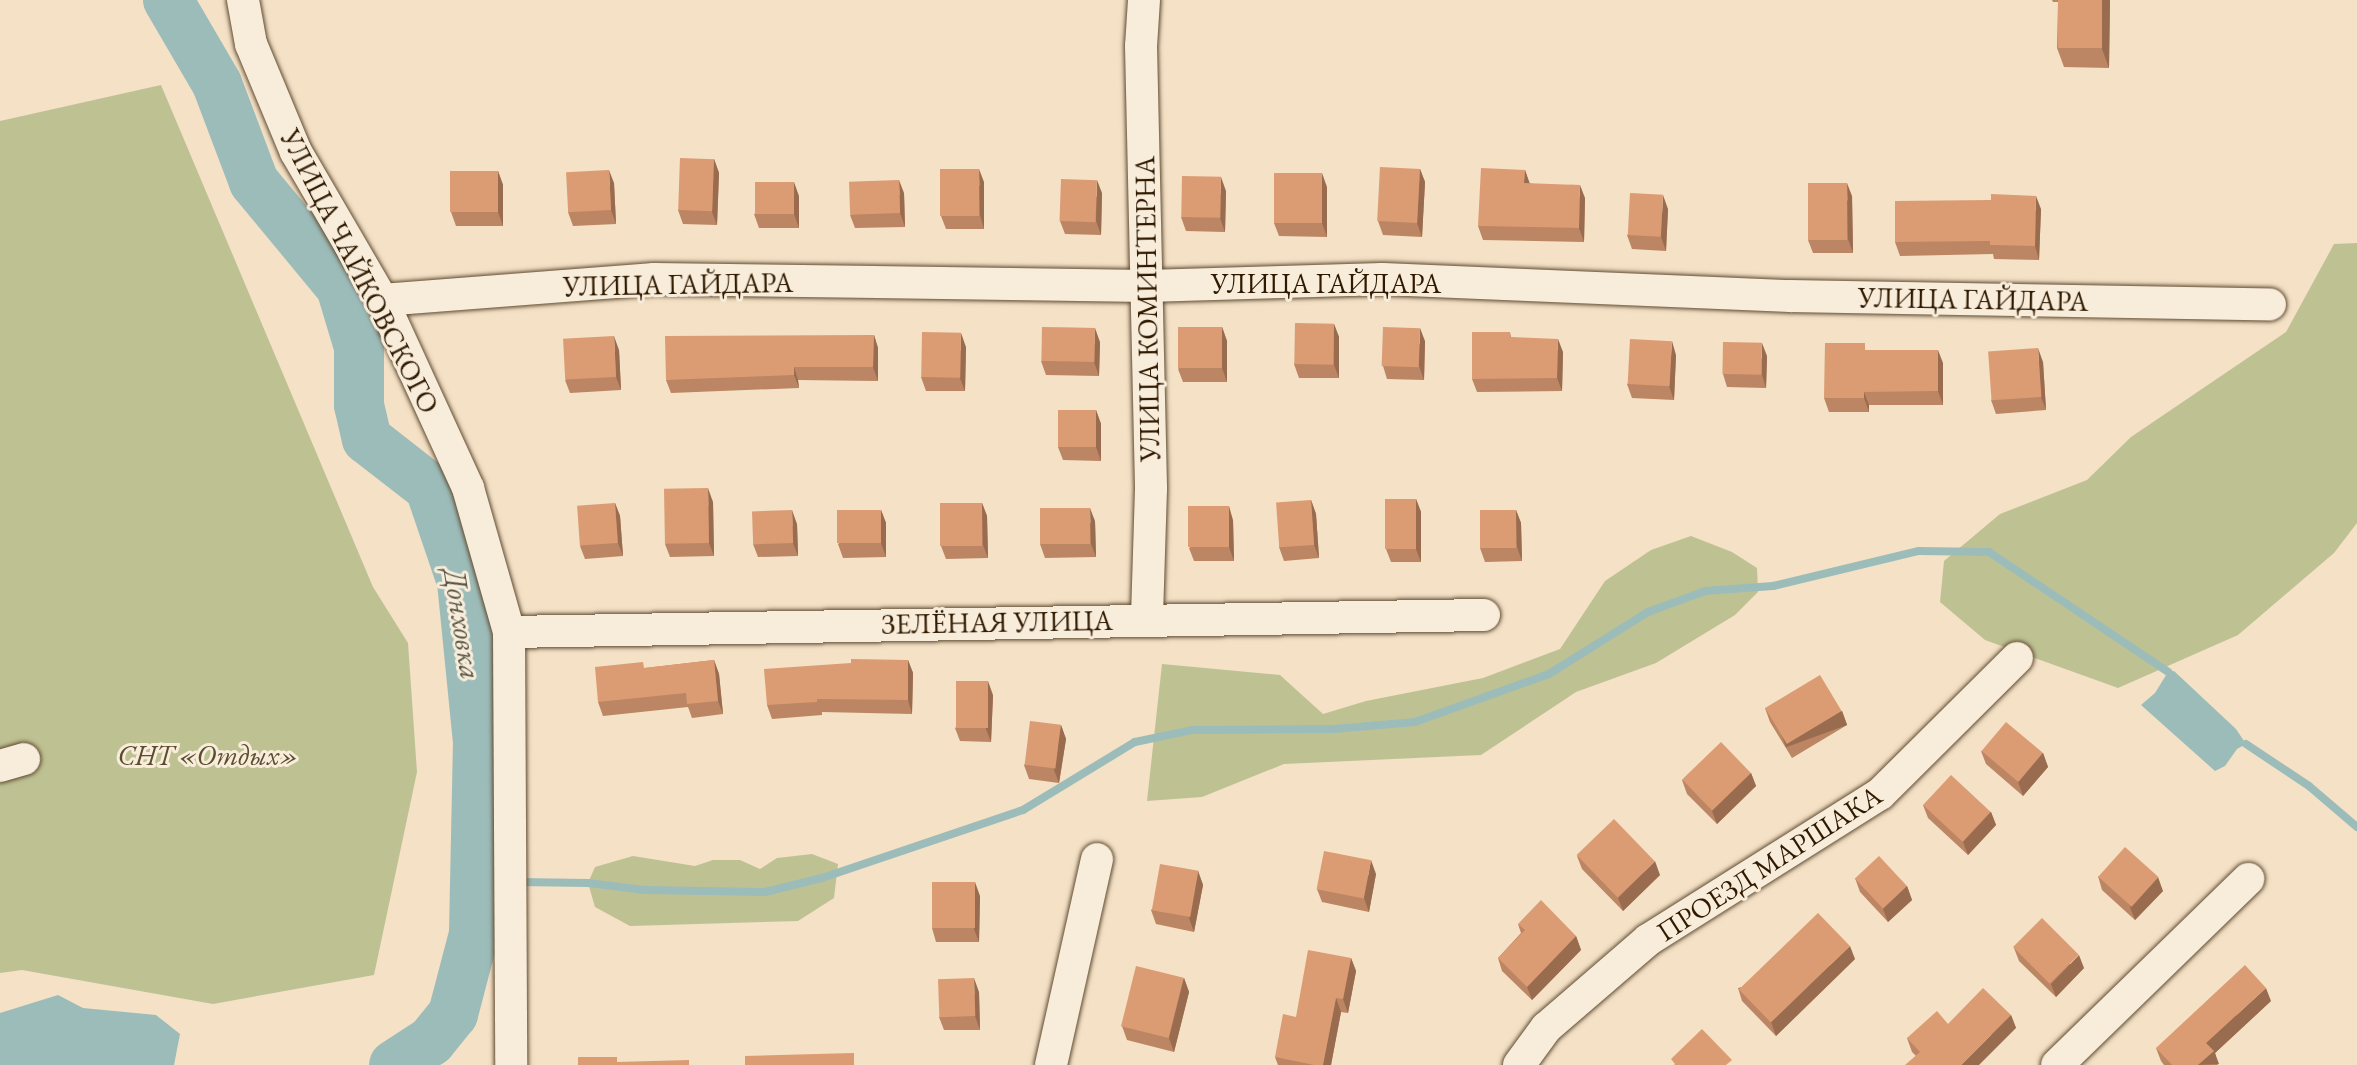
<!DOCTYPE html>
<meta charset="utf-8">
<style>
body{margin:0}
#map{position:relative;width:2357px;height:1065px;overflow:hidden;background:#f4e1c6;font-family:"EB Garamond",serif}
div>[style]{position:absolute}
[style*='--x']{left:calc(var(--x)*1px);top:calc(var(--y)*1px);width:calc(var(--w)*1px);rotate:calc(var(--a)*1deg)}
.green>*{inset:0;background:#bec293}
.water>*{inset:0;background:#9cbcba}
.stream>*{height:8px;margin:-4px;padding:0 4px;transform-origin:4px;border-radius:4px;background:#9cbcba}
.river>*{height:50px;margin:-25px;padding:0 25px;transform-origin:25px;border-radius:25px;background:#9cbcba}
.roads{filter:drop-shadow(0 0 2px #604c32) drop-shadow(0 0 2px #604c32)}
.minor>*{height:32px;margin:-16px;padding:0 16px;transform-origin:16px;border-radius:16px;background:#f8ecda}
.wall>*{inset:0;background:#bc8563}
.shaded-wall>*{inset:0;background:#996c50;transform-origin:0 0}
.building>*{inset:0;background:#db9b73;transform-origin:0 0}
span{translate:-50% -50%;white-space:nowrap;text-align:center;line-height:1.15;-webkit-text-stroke:6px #f8ecda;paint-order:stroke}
.street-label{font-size:28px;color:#2f1a01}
.park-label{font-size:28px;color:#5a4c2d;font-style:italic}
.water-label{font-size:30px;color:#555342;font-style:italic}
</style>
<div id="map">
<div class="green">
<div style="clip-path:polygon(161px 85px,373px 587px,408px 643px,417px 772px,374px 975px,213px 1004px,22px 970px,0 973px,0 121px)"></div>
<div style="clip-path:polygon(2357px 243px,2357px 523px,2334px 553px,2238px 635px,2118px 688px,1985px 640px,1940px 602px,1944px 561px,2000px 514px,2087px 480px,2131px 437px,2286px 332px,2334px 244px)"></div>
<div style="clip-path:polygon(1691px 536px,1732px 552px,1757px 568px,1758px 592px,1735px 615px,1656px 663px,1576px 692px,1481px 755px,1284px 764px,1202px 797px,1147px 801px,1162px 664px,1280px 675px,1323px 714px,1366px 701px,1483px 678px,1560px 649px,1605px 581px,1651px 550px)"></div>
<div style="clip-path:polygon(812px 854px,838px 864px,834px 898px,798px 921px,630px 926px,595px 907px,588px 883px,595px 867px,633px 856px,695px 866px,713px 860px,740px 860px,760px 869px,777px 858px)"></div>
</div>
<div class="water">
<div style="clip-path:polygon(2174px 671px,2236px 729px,2246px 744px,2237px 749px,2225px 766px,2215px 771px,2141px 705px,2155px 693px,2168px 672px)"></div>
<div style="clip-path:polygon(58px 995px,83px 1008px,156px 1015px,180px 1034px,174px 1065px,0 1065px,0 1013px)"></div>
</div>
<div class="stream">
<div style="--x:2246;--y:744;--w:76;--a:33.7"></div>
<div style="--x:2309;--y:786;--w:63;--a:40.5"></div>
<div style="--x:518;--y:882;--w:70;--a:0.8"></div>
<div style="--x:588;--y:883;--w:57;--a:7"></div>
<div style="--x:645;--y:890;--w:120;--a:1"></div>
<div style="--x:765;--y:892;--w:59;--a:-13.8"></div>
<div style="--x:822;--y:878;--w:212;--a:-18.7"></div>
<div style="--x:1023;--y:810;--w:131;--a:-31.3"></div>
<div style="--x:1135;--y:742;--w:58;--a:-11.9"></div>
<div style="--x:1192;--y:730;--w:142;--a:-0.4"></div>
<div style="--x:1334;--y:729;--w:81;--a:-4.9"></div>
<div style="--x:1415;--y:722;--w:142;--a:-19.7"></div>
<div style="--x:1549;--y:674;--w:117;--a:-32.1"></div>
<div style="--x:1648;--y:612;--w:61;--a:-20.2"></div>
<div style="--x:1705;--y:591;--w:68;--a:-4.2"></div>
<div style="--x:1773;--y:586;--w:150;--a:-13.5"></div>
<div style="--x:1919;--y:551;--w:70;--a:0.8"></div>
<div style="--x:1989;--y:552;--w:216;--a:33.8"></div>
<div style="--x:474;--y:934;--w:46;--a:-68.4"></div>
<div style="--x:491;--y:891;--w:11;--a:-27"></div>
</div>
<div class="river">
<div style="--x:168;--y:0;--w:97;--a:59.7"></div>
<div style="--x:217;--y:84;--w:105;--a:69.3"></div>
<div style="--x:254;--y:182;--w:136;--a:50.4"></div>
<div style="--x:341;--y:287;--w:63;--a:73.3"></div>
<div style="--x:359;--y:347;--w:58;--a:90"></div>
<div style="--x:359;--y:405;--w:35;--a:77"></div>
<div style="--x:367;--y:439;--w:80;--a:37.9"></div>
<div style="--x:430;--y:488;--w:99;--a:71.2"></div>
<div style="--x:462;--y:582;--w:160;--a:84.3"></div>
<div style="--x:478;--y:741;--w:193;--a:91.2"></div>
<div style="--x:474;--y:934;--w:83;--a:104.7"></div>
<div style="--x:453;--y:1014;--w:35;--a:129"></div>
<div style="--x:431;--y:1041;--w:44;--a:147"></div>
</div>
<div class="roads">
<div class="minor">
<div style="--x:243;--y:0;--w:45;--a:79.7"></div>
<div style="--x:251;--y:44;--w:117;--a:67.4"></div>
<div style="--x:296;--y:152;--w:171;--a:59.8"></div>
<div style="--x:382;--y:300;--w:207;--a:65.4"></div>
<div style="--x:468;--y:488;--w:150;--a:74.1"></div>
<div style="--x:509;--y:632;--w:433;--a:89.7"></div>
<div style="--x:1144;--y:0;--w:46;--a:93.7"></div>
<div style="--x:1141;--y:46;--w:443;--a:88.7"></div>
<div style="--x:1151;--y:489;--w:130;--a:91.8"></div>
<div style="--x:382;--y:300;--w:273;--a:-4.4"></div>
<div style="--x:654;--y:279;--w:493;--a:0.8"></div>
<div style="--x:1147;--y:286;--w:235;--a:-1.7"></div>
<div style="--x:1382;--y:279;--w:409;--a:2.4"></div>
<div style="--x:1791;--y:296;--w:479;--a:1"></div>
<div style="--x:509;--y:632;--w:975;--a:-1"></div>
<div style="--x:0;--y:766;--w:25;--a:-16"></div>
<div style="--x:1051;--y:1065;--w:211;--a:-77.4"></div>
<div style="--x:1519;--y:1065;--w:46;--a:-53.9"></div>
<div style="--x:1546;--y:1028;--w:135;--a:-40.8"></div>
<div style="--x:1648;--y:940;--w:274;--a:-32.2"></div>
<div style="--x:1880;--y:794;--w:193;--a:-44.8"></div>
<div style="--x:2057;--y:1065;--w:267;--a:-44.2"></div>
</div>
</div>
<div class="wall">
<div style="clip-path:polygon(2052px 0,2110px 0,2109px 68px,2064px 67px,2057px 48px,2058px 2px,2053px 2px)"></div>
<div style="clip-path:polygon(714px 159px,719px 173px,717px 225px,683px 224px,678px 210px)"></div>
<div style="clip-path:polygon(1420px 169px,1425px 182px,1422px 237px,1383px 235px,1378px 221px)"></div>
<div style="clip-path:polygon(1525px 170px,1529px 183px,1585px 198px,1584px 242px,1483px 240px,1478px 226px)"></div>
<div style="clip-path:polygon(498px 171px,503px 185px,503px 226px,456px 226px,451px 212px)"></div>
<div style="clip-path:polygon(984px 182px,984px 229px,946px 229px,941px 216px)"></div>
<div style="clip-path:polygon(614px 183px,616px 224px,573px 226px,568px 212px)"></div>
<div style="clip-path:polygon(1327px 187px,1327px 237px,1279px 236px,1274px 223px)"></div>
<div style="clip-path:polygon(1226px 191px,1225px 232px,1186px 231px,1181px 217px)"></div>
<div style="clip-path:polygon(904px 193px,905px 227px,855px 228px,850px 215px)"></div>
<div style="clip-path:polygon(1102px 193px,1101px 235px,1065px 234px,1060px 221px)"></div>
<div style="clip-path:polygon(799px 196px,799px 228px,759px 228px,754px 214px)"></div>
<div style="clip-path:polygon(1852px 196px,1853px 253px,1813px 253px,1808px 240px)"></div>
<div style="clip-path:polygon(1668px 209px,1666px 251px,1632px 249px,1627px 235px)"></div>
<div style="clip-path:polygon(2041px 209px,2039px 260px,1994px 259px,1993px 254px,1900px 256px,1895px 242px)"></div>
<div style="clip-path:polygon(1334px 324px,1339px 337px,1339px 378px,1299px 378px,1294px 364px)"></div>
<div style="clip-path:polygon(1222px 327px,1227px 341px,1227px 382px,1183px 382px,1178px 369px)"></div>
<div style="clip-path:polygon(1510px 332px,1511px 337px,1563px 352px,1562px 391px,1477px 392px,1472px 379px)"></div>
<div style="clip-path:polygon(874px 335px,878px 348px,878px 381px,798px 380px,799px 388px,671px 393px,666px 380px)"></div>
<div style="clip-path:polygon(1425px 341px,1424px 380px,1387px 379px,1383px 366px)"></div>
<div style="clip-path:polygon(1100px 342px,1099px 376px,1046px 375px,1041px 361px)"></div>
<div style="clip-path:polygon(966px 347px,965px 391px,926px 391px,921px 377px)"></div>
<div style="clip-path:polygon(619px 350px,621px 390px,570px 393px,565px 380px)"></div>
<div style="clip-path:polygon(1867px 350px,1943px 363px,1943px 405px,1869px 405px,1869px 412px,1829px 412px,1824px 398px)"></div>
<div style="clip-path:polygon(1676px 355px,1674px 400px,1632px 398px,1627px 384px)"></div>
<div style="clip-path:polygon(1767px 356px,1766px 388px,1727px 387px,1723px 374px)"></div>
<div style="clip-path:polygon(2043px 362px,2046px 410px,1996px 414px,1991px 400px)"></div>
<div style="clip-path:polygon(1096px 410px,1101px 424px,1101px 461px,1063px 460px,1058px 447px)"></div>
<div style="clip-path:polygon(1416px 499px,1421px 512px,1421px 562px,1391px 562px,1386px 549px)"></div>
<div style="clip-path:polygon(1311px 500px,1316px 514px,1319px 558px,1284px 561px,1279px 547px)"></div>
<div style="clip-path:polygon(713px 502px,714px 556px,670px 557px,665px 544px)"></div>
<div style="clip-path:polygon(615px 503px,620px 516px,623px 556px,585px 559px,580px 546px)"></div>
<div style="clip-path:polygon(982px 503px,987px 516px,988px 558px,946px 559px,941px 546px)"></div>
<div style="clip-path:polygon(881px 510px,886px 523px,886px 557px,843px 558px,838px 544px)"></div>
<div style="clip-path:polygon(1516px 510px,1521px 523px,1522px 561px,1485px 562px,1480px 548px)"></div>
<div style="clip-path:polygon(1233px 520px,1234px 561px,1194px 561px,1189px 548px)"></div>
<div style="clip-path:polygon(1095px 521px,1096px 557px,1045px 558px,1040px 544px)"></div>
<div style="clip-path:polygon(797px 524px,798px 556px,758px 557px,753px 544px)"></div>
<div style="clip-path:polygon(714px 660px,719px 674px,723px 714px,692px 718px,688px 707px,603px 716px,598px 702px,645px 668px)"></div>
<div style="clip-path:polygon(908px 660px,913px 673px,912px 714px,822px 712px,822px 715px,772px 719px,767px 705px)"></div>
<div style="clip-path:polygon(993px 695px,991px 742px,960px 741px,955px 728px)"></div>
<div style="clip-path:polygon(1765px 708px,1842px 711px,1847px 725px,1792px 758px,1770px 722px)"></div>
<div style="clip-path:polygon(1061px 725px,1066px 739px,1059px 783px,1029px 779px,1024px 765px)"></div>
<div style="clip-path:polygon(1981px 751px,2043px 753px,2048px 767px,2023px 796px,1986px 764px)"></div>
<div style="clip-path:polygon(1751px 773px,1756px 786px,1717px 824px,1687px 794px,1682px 780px)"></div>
<div style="clip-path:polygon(1923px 805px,1991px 812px,1996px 825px,1968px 855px,1928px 818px)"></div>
<div style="clip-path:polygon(1577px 856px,1660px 875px,1623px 911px,1582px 869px)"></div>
<div style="clip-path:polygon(1198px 871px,1203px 885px,1194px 932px,1156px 924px,1151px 910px)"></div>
<div style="clip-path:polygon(1376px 874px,1369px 912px,1322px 902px,1317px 889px)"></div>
<div style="clip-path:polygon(2098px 876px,2163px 891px,2135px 920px,2102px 890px)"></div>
<div style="clip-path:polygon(1855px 878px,1907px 886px,1912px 900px,1888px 922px,1860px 892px)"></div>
<div style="clip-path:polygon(980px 896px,979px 942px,936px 942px,932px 928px)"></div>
<div style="clip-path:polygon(1518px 924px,1576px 936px,1581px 950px,1532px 1000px,1502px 971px,1498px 958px,1521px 933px)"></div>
<div style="clip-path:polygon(2014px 948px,2084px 968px,2056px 997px,2019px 961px)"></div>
<div style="clip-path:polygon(1351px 958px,1356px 971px,1348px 1013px,1341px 1012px,1331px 1065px,1278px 1065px,1275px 1057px,1296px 1017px)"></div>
<div style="clip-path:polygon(1855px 959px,1776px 1036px,1742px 1001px,1738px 988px)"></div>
<div style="clip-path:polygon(1184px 978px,1189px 992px,1174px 1052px,1127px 1040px,1122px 1026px)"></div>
<div style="clip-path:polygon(979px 992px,980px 1030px,944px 1030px,939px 1017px)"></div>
<div style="clip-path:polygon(2271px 1001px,2215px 1053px,2218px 1065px,2164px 1065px,2161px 1061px,2156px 1048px)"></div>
<div style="clip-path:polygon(2011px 1015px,2016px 1028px,1916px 1056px,1912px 1052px,1907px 1038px,1948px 1024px)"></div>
</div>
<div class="shaded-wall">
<div style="clip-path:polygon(2102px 0,2110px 0,2109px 68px,2102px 49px)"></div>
<div style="clip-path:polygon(714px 159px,719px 173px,717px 225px,712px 212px)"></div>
<div style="clip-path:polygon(979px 169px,984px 182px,984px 229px,980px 215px)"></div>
<div style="clip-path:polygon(1420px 169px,1425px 182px,1422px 237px,1417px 223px)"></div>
<div style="clip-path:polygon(609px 170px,614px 183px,616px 224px,611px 210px)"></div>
<div style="clip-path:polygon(1525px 170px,1530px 184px,1524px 183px)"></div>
<div style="clip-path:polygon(498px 171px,503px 185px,503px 226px,498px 212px)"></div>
<div style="clip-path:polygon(1322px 173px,1327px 187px,1327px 237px,1322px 223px)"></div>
<div style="clip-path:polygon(1221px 177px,1226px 191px,1225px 232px,1220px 218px)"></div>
<div style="clip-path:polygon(899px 180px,904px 193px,905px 227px,900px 213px)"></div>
<div style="clip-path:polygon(1097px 180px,1102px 193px,1101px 235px,1096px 221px)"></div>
<div style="clip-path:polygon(794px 182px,799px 196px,799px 228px,794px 214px)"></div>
<div style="clip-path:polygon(1847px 183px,1852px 196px,1853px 253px,1848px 239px)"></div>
<div style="clip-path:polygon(1580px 185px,1585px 198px,1584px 242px,1579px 228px)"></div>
<div style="clip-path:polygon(1663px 195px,1668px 209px,1666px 251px,1661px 237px)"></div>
<div style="clip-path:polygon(2036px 196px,2041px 209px,2039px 260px,2035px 246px)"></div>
<div style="clip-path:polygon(1334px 324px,1339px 337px,1339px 378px,1334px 365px)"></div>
<div style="clip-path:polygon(1222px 327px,1227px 341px,1227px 382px,1222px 368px)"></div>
<div style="clip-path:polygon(1095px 328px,1100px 342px,1099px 376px,1094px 362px)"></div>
<div style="clip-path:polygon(1420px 328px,1425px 341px,1424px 380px,1419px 366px)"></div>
<div style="clip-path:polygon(961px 333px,966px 347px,965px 391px,960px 378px)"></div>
<div style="clip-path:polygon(874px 335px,878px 348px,878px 381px,873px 367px)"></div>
<div style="clip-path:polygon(614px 336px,619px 350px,621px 390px,616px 377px)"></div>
<div style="clip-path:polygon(1558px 339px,1563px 352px,1562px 391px,1557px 378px)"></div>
<div style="clip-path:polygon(1672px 341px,1676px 355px,1674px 400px,1669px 386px)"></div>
<div style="clip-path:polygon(1762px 343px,1767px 356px,1766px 388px,1762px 375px)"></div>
<div style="clip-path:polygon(2038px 348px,2043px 362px,2046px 410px,2041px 397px)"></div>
<div style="clip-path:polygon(1938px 350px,1943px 363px,1943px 405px,1938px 391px)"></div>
<div style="clip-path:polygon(794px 367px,798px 380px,799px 388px,794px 375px)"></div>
<div style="clip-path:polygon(1864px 392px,1869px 405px,1869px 412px,1864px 398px)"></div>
<div style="clip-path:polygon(1096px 410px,1101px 424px,1101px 461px,1096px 447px)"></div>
<div style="clip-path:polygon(708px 488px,713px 502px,714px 556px,709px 543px)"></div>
<div style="clip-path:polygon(1416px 499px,1421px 512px,1421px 562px,1416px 549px)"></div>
<div style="clip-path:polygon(1311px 500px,1316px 514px,1319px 558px,1314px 545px)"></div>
<div style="clip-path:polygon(615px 503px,620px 516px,623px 556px,618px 543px)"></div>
<div style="clip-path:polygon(982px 503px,987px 516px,988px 558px,983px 545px)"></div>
<div style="clip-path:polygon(1229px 506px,1233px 520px,1234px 561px,1229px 547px)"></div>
<div style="clip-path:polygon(1090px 508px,1095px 521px,1096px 557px,1091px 544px)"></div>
<div style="clip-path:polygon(792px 510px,797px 524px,798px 556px,793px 543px)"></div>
<div style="clip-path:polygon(881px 510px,886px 523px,886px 557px,881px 543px)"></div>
<div style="clip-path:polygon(1516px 510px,1521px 523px,1522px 561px,1517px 547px)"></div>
<div style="clip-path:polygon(714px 660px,719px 674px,723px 714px,718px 701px)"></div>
<div style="clip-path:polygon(908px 660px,913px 673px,912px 714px,908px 700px)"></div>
<div style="clip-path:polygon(988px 681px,993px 695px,991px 742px,986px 729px)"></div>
<div style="left:1842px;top:711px;width:15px;height:65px;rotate:70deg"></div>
<div style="clip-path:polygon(1061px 725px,1066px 739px,1059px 783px,1054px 770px)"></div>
<div style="clip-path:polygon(2043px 753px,2048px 767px,2023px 796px,2018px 782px)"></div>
<div style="clip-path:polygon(1751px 773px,1756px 786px,1717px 824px,1712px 811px)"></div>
<div style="clip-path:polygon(1991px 812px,1996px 825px,1968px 855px,1963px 842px)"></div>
<div style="clip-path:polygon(1371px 860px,1376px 874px,1369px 912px,1364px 898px)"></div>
<div style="clip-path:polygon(1655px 861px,1660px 875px,1623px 911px,1618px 898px)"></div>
<div style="clip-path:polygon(1198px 871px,1203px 885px,1194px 932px,1189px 918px)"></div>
<div style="clip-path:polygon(2158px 877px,2163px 891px,2135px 920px,2130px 907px)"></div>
<div style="clip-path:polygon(975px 882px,980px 896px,979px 942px,974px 929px)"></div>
<div style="clip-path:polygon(1907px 886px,1912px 900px,1888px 922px,1883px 909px)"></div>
<div style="clip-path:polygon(1576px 936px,1581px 950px,1532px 1000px,1527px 987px)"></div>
<div style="clip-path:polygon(1850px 946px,1855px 959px,1776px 1036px,1771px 1022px)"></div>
<div style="clip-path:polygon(2079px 955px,2084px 968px,2056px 997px,2051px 984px)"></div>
<div style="clip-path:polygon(1351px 958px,1356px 971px,1348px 1013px,1343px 999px)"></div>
<div style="clip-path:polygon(974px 978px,979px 992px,980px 1030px,975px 1016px)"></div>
<div style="clip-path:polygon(1184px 978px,1189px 992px,1174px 1052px,1169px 1038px)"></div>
<div style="clip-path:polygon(2266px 988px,2271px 1001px,2215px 1053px,2219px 1064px,2198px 1065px,2206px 1043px)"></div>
<div style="clip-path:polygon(1336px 998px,1341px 1012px,1331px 1065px,1323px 1065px)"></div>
<div style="clip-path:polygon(2011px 1015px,2016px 1028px,1979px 1065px,1961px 1065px)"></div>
</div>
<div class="building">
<div style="left:2058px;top:0;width:44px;height:48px"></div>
<div style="left:680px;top:158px;width:34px;height:52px;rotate:2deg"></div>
<div style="left:1380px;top:167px;width:40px;height:54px;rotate:3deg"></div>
<div style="clip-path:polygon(1481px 168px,1525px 170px,1524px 183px,1580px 185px,1579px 228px,1478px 226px)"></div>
<div style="left:940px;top:169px;width:39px;height:47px"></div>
<div style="left:609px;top:170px;width:40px;height:43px;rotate:87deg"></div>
<div style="left:450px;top:171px;width:48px;height:41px"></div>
<div style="left:1274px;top:173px;width:48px;height:50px"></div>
<div style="left:1182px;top:176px;width:39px;height:41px;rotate:1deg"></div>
<div style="left:1061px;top:179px;width:36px;height:42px;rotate:2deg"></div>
<div style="left:899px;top:180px;width:33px;height:50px;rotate:88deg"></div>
<div style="left:755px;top:182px;width:39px;height:32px"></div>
<div style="left:1808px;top:183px;width:39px;height:57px"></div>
<div style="left:1630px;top:193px;width:33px;height:42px;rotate:3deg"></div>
<div style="clip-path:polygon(1991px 194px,2036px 196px,2035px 246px,1990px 245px,1990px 241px,1895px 242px,1895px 201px,1991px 200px)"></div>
<div style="left:1295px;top:323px;width:39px;height:41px;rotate:1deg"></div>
<div style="left:1042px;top:327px;width:53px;height:34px;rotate:1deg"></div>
<div style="left:1222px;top:327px;width:41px;height:44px;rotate:90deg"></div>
<div style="left:1383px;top:327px;width:37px;height:39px;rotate:2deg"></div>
<div style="left:922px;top:332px;width:39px;height:45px;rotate:1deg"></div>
<div style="clip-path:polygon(1472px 332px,1510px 332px,1510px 337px,1558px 339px,1557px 378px,1472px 379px)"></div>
<div style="clip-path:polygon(874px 335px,873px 367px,794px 367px,794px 375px,666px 380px,665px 336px)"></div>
<div style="left:614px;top:336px;width:41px;height:51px;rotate:87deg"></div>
<div style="left:1630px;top:339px;width:42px;height:45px;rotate:3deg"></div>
<div style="left:1723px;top:342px;width:39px;height:32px;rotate:1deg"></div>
<div style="clip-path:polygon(1825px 343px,1865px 343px,1865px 350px,1938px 350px,1938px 391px,1864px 392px,1864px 398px,1824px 398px)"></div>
<div style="left:2038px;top:348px;width:49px;height:50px;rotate:86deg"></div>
<div style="left:1058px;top:410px;width:38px;height:37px"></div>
<div style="left:708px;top:488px;width:55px;height:44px;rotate:89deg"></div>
<div style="left:1385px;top:499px;width:31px;height:50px"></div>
<div style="left:1311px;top:500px;width:45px;height:35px;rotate:86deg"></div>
<div style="left:615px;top:503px;width:40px;height:38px;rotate:86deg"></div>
<div style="left:940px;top:503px;width:42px;height:43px"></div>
<div style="left:1229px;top:506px;width:41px;height:41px;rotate:90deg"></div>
<div style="left:1040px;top:508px;width:50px;height:36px"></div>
<div style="left:792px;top:510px;width:33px;height:40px;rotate:88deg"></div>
<div style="left:881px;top:510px;width:33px;height:44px;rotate:90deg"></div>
<div style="left:1480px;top:510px;width:36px;height:38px"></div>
<div style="clip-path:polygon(851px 659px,908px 660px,908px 700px,817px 699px,817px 702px,767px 705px,764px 669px,851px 663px)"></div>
<div style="clip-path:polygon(714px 660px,718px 701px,687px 704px,686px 693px,598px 702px,595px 667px,643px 662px,644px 668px)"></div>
<div style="left:1820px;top:675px;width:42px;height:64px;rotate:59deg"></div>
<div style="left:956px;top:681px;width:32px;height:47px"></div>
<div style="left:1030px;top:721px;width:31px;height:44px;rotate:7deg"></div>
<div style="left:2006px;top:722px;width:48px;height:38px;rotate:40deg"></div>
<div style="left:1721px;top:742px;width:43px;height:54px;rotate:46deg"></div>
<div style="left:1951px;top:775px;width:54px;height:41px;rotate:43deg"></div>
<div style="left:1614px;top:819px;width:59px;height:52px;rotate:46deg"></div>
<div style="left:2125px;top:847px;width:45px;height:40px;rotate:42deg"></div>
<div style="left:1324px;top:851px;width:48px;height:39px;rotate:11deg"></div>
<div style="left:1879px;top:856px;width:41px;height:33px;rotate:47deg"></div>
<div style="left:1160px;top:864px;width:39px;height:47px;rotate:10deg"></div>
<div style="left:932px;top:882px;width:43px;height:46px"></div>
<div style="clip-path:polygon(1541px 900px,1576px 936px,1527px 987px,1498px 958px,1525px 930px,1518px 924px)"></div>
<div style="left:1818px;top:913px;width:46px;height:110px;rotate:46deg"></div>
<div style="left:2042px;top:918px;width:52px;height:41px;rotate:45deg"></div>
<div style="clip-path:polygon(1308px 950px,1351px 958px,1343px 999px,1336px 998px,1323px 1065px,1314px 1065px,1275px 1057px,1283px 1014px,1296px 1017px)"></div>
<div style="clip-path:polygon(2245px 965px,2266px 988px,2206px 1043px,2214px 1051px,2198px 1065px,2172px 1065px,2156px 1048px)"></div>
<div style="left:1136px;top:966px;width:49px;height:62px;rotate:14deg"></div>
<div style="left:974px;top:978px;width:38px;height:36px;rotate:88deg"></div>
<div style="clip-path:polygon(1983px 988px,2011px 1015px,1961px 1065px,1905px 1065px,1920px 1052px,1907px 1038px,1937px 1011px,1948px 1024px)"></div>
<div style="clip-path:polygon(1702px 1029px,1732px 1060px,1726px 1065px,1674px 1065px,1675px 1064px,1671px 1059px)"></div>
<div style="clip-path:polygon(854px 1053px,854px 1065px,745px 1065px,745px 1056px)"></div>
<div style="clip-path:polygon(578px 1057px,617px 1057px,617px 1062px,689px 1060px,689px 1065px,578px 1065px)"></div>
</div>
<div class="street-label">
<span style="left:360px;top:271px;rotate:63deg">УЛИЦА ЧАЙКОВСКОГО</span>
<span style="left:1326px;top:283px">УЛИЦА ГАЙДАРА</span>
<span style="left:678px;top:284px;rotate:-1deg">УЛИЦА ГАЙДАРА</span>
<span style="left:1973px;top:299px;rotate:1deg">УЛИЦА ГАЙДАРА</span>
<span style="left:1147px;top:309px;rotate:-91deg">УЛИЦА КОМИНТЕРНА</span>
<span style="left:997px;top:622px;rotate:-1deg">ЗЕЛЁНАЯ УЛИЦА</span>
<span style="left:1769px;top:863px;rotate:-33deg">ПРОЕЗД МАРШАКА</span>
</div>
<div class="park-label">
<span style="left:208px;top:755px">СНТ «Отдых»</span>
</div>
<div class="water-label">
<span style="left:462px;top:624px;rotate:81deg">Донховка</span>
</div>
</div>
